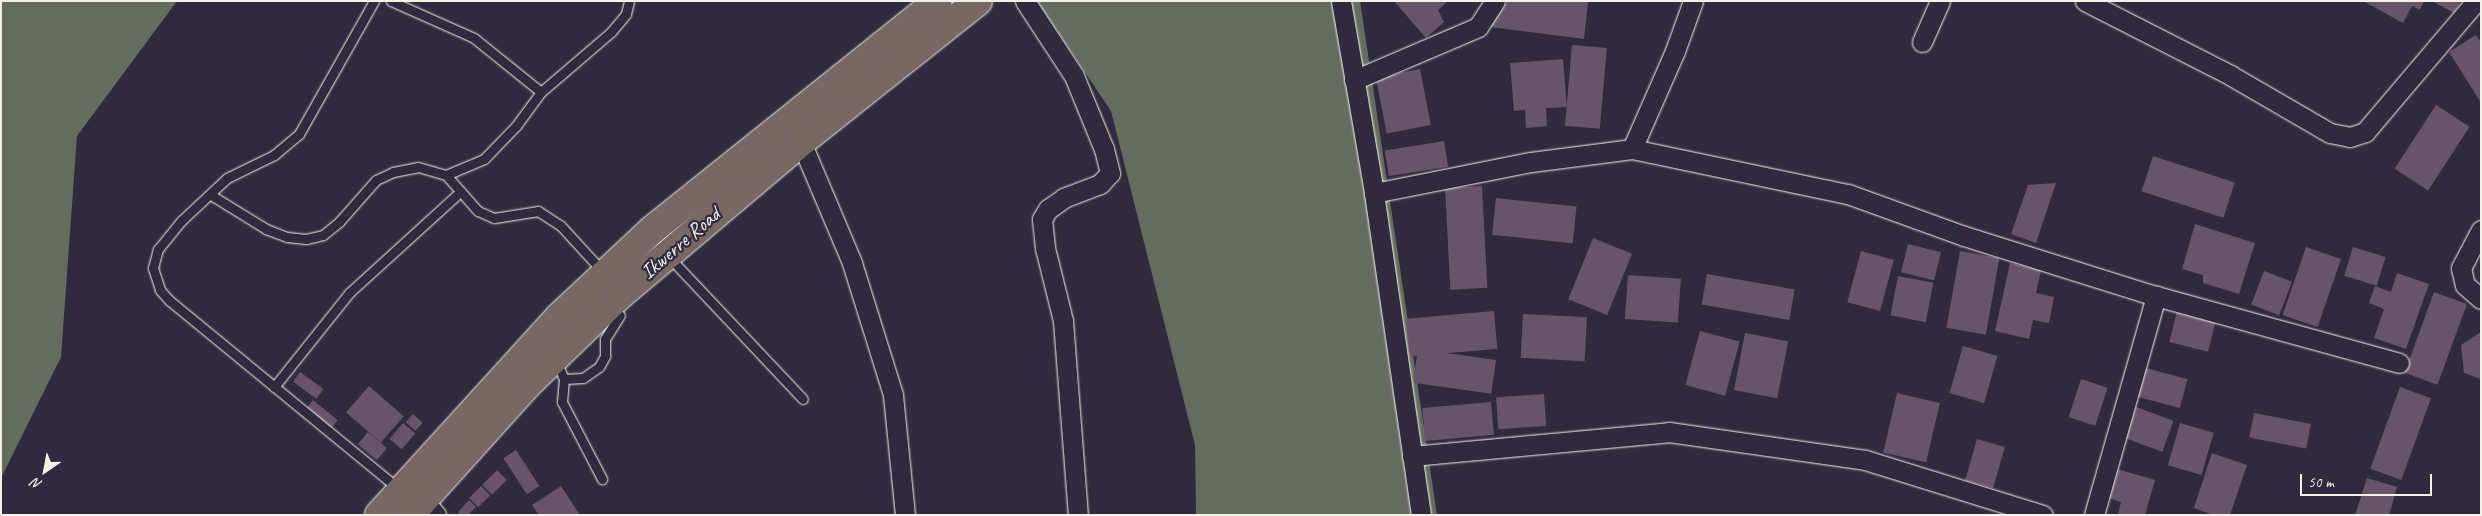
<!DOCTYPE html>
<style>
body{margin:0}
#map{position:relative;width:2482px;height:516px;overflow:hidden;background:#2f2a3d;font-family:Caveat,sans-serif}
div>[style]{position:absolute}
[style*='--x']{left:calc(var(--x)*1px);top:calc(var(--y)*1px);width:calc(var(--w)*1px);rotate:calc(var(--a)*1deg)}
.green>*{inset:0;background:#646b5f}
.building>*{inset:0;background:#68546a;transform-origin:0 0}
.roads{filter:drop-shadow(0 0 1px #f4f1e8) drop-shadow(0 0 1px #f4f1e8)}
.service>*{height:9px;margin:-4.5px;padding:0 4.5px;transform-origin:4.5px;border-radius:4.5px;background:#2f2a3d}
.minor>*{height:19px;margin:-9.5px;padding:0 9.5px;transform-origin:9.5px;border-radius:9.5px;background:#2f2a3d}
.primary>*{height:28px;margin:-14px;padding:0 14px;transform-origin:14px;border-radius:14px;background:#776864}
span{translate:-50% -50%;white-space:nowrap;text-align:center;line-height:1.15;-webkit-text-stroke:4.5px #2f2a3d;paint-order:stroke}
.street-label{font-size:21px;color:#f4f1e8}
.frame{position:absolute;inset:0;border:2px solid #f4f1e8;pointer-events:none}
.north{position:absolute;left:20px;top:446px;width:50px;height:50px;-webkit-text-stroke:4px #2f2a3d;paint-order:stroke;rotate:213deg;font-size:14px;font-weight:700;line-height:20px;text-align:center;color:#f4f1e8}
.north::after{content:'';display:block;margin:auto;width:18px;height:22px;background:#f4f1e8;clip-path:polygon(50% 0,100% 100%,50% 72%,0 100%)}
.scale{position:absolute;left:2300px;top:474px;width:132px;height:22px;box-sizing:border-box;border:2px solid #f4f1e8;border-top:0;padding-left:6px;font-size:15px;line-height:18px;white-space:nowrap;color:#f4f1e8;-webkit-text-stroke:4px #2f2a3d;paint-order:stroke}
</style>
<div id="map">
<div class="green">
<div style="clip-path:polygon(1px 1px,177px 1px,77px 136px,61px 357px,1px 478px)"></div>
<div style="clip-path:polygon(1037px 1px,1360px 1px,1437px 515px,1196px 515px,1195px 445px,1111px 111px)"></div>
</div>
<div class="building">
<div style="clip-path:polygon(1394px 1px,1448px 1px,1438px 10px,1444px 22px,1426px 38px)"></div>
<div style="clip-path:polygon(1508px 1px,1588px 2px,1584px 39px,1490px 27px)"></div>
<div style="clip-path:polygon(2363px 1px,2424px 1px,2420px 10px,2412px 6px,2403px 23px)"></div>
<div style="clip-path:polygon(2432px 1px,2461px 1px,2454px 13px)"></div>
<div style="clip-path:polygon(2476px 35px,2481px 42px,2480px 101px,2449px 52px)"></div>
<div style="left:1572px;top:45px;width:35px;height:81px;rotate:5deg"></div>
<div style="clip-path:polygon(1563px 59px,1567px 107px,1546px 108px,1547px 126px,1526px 128px,1525px 110px,1514px 111px,1510px 63px)"></div>
<div style="left:1420px;top:69px;width:57px;height:45px;rotate:79deg"></div>
<div style="left:2436px;top:105px;width:40px;height:76px;rotate:33deg"></div>
<div style="left:1444px;top:141px;width:26px;height:60px;rotate:81deg"></div>
<div style="left:2153px;top:156px;width:86px;height:37px;rotate:18deg"></div>
<div style="clip-path:polygon(2056px 183px,2036px 243px,2011px 234px,2028px 185px)"></div>
<div style="left:1482px;top:186px;width:102px;height:37px;rotate:87deg"></div>
<div style="left:1496px;top:198px;width:81px;height:37px;rotate:6deg"></div>
<div style="clip-path:polygon(2195px 224px,2255px 243px,2239px 294px,2203px 283px,2203px 275px,2182px 269px)"></div>
<div style="left:1593px;top:238px;width:42px;height:66px;rotate:22deg"></div>
<div style="left:1908px;top:244px;width:34px;height:29px;rotate:14deg"></div>
<div style="left:2306px;top:247px;width:37px;height:72px;rotate:19deg"></div>
<div style="left:2353px;top:247px;width:34px;height:30px;rotate:17deg"></div>
<div style="left:1861px;top:251px;width:34px;height:53px;rotate:15deg"></div>
<div style="left:1960px;top:251px;width:40px;height:78px;rotate:10deg"></div>
<div style="clip-path:polygon(2010px 263px,2041px 270px,2036px 293px,2054px 297px,2049px 323px,2033px 320px,2029px 339px,1995px 331px)"></div>
<div style="left:2264px;top:271px;width:30px;height:36px;rotate:21deg"></div>
<div style="clip-path:polygon(2397px 273px,2429px 284px,2406px 349px,2374px 338px,2384px 309px,2369px 303px,2375px 286px,2391px 292px)"></div>
<div style="left:1707px;top:274px;width:89px;height:31px;rotate:10deg"></div>
<div style="left:1628px;top:275px;width:53px;height:44px;rotate:4deg"></div>
<div style="left:1898px;top:276px;width:36px;height:40px;rotate:11deg"></div>
<div style="left:2434px;top:292px;width:35px;height:86px;rotate:20deg"></div>
<div style="left:1494px;top:311px;width:38px;height:88px;rotate:85deg"></div>
<div style="left:2177px;top:311px;width:40px;height:32px;rotate:14deg"></div>
<div style="left:1523px;top:314px;width:64px;height:44px;rotate:3deg"></div>
<div style="left:1700px;top:331px;width:41px;height:56px;rotate:15deg"></div>
<div style="clip-path:polygon(2481px 332px,2481px 379px,2464px 373px,2461px 345px)"></div>
<div style="left:1745px;top:333px;width:44px;height:58px;rotate:11deg"></div>
<div style="left:1963px;top:346px;width:36px;height:49px;rotate:16deg"></div>
<div style="left:1496px;top:360px;width:34px;height:79px;rotate:98deg"></div>
<div style="left:2146px;top:368px;width:43px;height:30px;rotate:15deg"></div>
<div style="left:300px;top:372px;width:29px;height:12px;rotate:36deg"></div>
<div style="left:2081px;top:379px;width:28px;height:40px;rotate:18deg"></div>
<div style="left:369px;top:386px;width:46px;height:35px;rotate:41deg"></div>
<div style="left:2400px;top:387px;width:33px;height:87px;rotate:20deg"></div>
<div style="left:1897px;top:393px;width:44px;height:61px;rotate:13deg"></div>
<div style="left:1544px;top:394px;width:32px;height:48px;rotate:86deg"></div>
<div style="left:313px;top:400px;width:32px;height:10px;rotate:39deg"></div>
<div style="left:1491px;top:402px;width:33px;height:69px;rotate:85deg"></div>
<div style="left:2136px;top:407px;width:40px;height:33px;rotate:20deg"></div>
<div style="left:2254px;top:413px;width:58px;height:25px;rotate:11deg"></div>
<div style="left:413px;top:414px;width:13px;height:11px;rotate:42deg"></div>
<div style="left:403px;top:423px;width:16px;height:21px;rotate:40deg"></div>
<div style="left:2180px;top:423px;width:35px;height:44px;rotate:16deg"></div>
<div style="left:368px;top:432px;width:25px;height:16px;rotate:40deg"></div>
<div style="left:1977px;top:439px;width:29px;height:43px;rotate:16deg"></div>
<div style="left:516px;top:450px;width:43px;height:15px;rotate:57deg"></div>
<div style="clip-path:polygon(2212px 453px,2247px 465px,2230px 515px,2213px 515px,2194px 508px)"></div>
<div style="clip-path:polygon(2114px 468px,2155px 480px,2145px 515px,2118px 515px,2121px 502px,2105px 497px)"></div>
<div style="left:497px;top:470px;width:14px;height:21px;rotate:45deg"></div>
<div style="clip-path:polygon(2367px 478px,2397px 487px,2389px 515px,2355px 515px)"></div>
<div style="left:481px;top:486px;width:13px;height:17px;rotate:45deg"></div>
<div style="clip-path:polygon(561px 486px,580px 515px,539px 515px,532px 505px)"></div>
<div style="clip-path:polygon(469px 500px,476px 507px,468px 515px,460px 515px,458px 512px)"></div>
</div>
<div class="roads">
<div class="service">
<div style="--x:374;--y:1;--w:153;--a:119.4"></div>
<div style="--x:299;--y:134;--w:33;--a:140"></div>
<div style="--x:274;--y:155;--w:52;--a:153.9"></div>
<div style="--x:227;--y:178;--w:63;--a:136.9"></div>
<div style="--x:181;--y:221;--w:36;--a:129"></div>
<div style="--x:158;--y:249;--w:20;--a:105"></div>
<div style="--x:153;--y:268;--w:23;--a:72"></div>
<div style="--x:160;--y:290;--w:15;--a:48"></div>
<div style="--x:170;--y:301;--w:295;--a:39.4"></div>
<div style="--x:391;--y:1;--w:91;--a:24"></div>
<div style="--x:474;--y:38;--w:86;--a:38.9"></div>
<div style="--x:446;--y:175;--w:41;--a:-22.8"></div>
<div style="--x:484;--y:159;--w:46;--a:-45.9"></div>
<div style="--x:516;--y:126;--w:42;--a:-53.7"></div>
<div style="--x:541;--y:92;--w:92;--a:-40.6"></div>
<div style="--x:611;--y:32;--w:23;--a:-50"></div>
<div style="--x:626;--y:14;--w:13;--a:-77"></div>
<div style="--x:211;--y:195;--w:65;--a:31.7"></div>
<div style="--x:266;--y:229;--w:22;--a:21"></div>
<div style="--x:287;--y:237;--w:19;--a:6"></div>
<div style="--x:306;--y:239;--w:17;--a:-13"></div>
<div style="--x:323;--y:235;--w:21;--a:-39"></div>
<div style="--x:339;--y:222;--w:56;--a:-48.6"></div>
<div style="--x:376;--y:180;--w:19;--a:-25"></div>
<div style="--x:393;--y:172;--w:25;--a:-11"></div>
<div style="--x:418;--y:167;--w:29;--a:16"></div>
<div style="--x:446;--y:175;--w:48;--a:48.4"></div>
<div style="--x:478;--y:211;--w:17;--a:24"></div>
<div style="--x:494;--y:218;--w:45;--a:-9"></div>
<div style="--x:538;--y:211;--w:27;--a:33"></div>
<div style="--x:561;--y:226;--w:64;--a:47.5"></div>
<div style="--x:669;--y:257;--w:195;--a:46.7"></div>
<div style="--x:556;--y:361;--w:20;--a:66"></div>
<div style="--x:564;--y:379;--w:23;--a:95"></div>
<div style="--x:562;--y:402;--w:87;--a:62.5"></div>
<div style="--x:564;--y:379;--w:19;--a:-3"></div>
<div style="--x:583;--y:378;--w:19;--a:-35"></div>
<div style="--x:599;--y:367;--w:13;--a:-61"></div>
<div style="--x:605;--y:356;--w:17;--a:-90"></div>
<div style="--x:605;--y:339;--w:28;--a:-58"></div>
<div style="--x:274;--y:387;--w:120;--a:-51.4"></div>
<div style="--x:349;--y:293;--w:151;--a:-42.3"></div>
</div>
<div class="minor">
<div style="--x:1025;--y:1;--w:90;--a:56.8"></div>
<div style="--x:1074;--y:76;--w:79;--a:67.7"></div>
<div style="--x:1104;--y:149;--w:25;--a:76"></div>
<div style="--x:1110;--y:173;--w:15;--a:132"></div>
<div style="--x:1100;--y:184;--w:39;--a:159"></div>
<div style="--x:1064;--y:198;--w:19;--a:145"></div>
<div style="--x:1048;--y:209;--w:12;--a:121"></div>
<div style="--x:1042;--y:219;--w:29;--a:84"></div>
<div style="--x:1045;--y:248;--w:75;--a:76.1"></div>
<div style="--x:1063;--y:321;--w:195;--a:85.6"></div>
<div style="--x:1341;--y:1;--w:195;--a:80.2"></div>
<div style="--x:1374;--y:193;--w:325;--a:81.7"></div>
<div style="--x:2085;--y:1;--w:163;--a:27"></div>
<div style="--x:2230;--y:75;--w:116;--a:30.1"></div>
<div style="--x:2330;--y:133;--w:20;--a:11"></div>
<div style="--x:2350;--y:137;--w:16;--a:-18"></div>
<div style="--x:2365;--y:132;--w:172;--a:-49.7"></div>
<div style="--x:1922;--y:42;--w:45;--a:-66.3"></div>
<div style="--x:1354;--y:80;--w:135;--a:-23.1"></div>
<div style="--x:1478;--y:27;--w:31;--a:-57"></div>
<div style="--x:801;--y:142;--w:131;--a:67.1"></div>
<div style="--x:852;--y:263;--w:138;--a:72.7"></div>
<div style="--x:893;--y:395;--w:121;--a:84.3"></div>
<div style="--x:1632;--y:149;--w:107;--a:-66.3"></div>
<div style="--x:1675;--y:51;--w:53;--a:-70.2"></div>
<div style="--x:1374;--y:193;--w:160;--a:-11.2"></div>
<div style="--x:1531;--y:162;--w:102;--a:-7.3"></div>
<div style="--x:1632;--y:149;--w:221;--a:11.8"></div>
<div style="--x:1848;--y:194;--w:123;--a:19.9"></div>
<div style="--x:1964;--y:236;--w:201;--a:17.4"></div>
<div style="--x:2156;--y:296;--w:252;--a:15.4"></div>
<div style="--x:2481;--y:230;--w:43;--a:117.8"></div>
<div style="--x:2461;--y:268;--w:17;--a:77"></div>
<div style="--x:2465;--y:285;--w:21;--a:41"></div>
<div style="--x:1412;--y:456;--w:258;--a:-5.3"></div>
<div style="--x:1669;--y:432;--w:198;--a:8.1"></div>
<div style="--x:1865;--y:460;--w:186;--a:17.2"></div>
<div style="--x:423;--y:500;--w:20;--a:49"></div>
<div style="--x:2094;--y:515;--w:228;--a:-74.2"></div>
</div>
<div class="primary">
<div style="--x:379;--y:515;--w:268;--a:-47.7"></div>
<div style="--x:559;--y:317;--w:127;--a:-43.1"></div>
<div style="--x:652;--y:230;--w:366;--a:-38.7"></div>
<div style="--x:410;--y:515;--w:175;--a:-48"></div>
<div style="--x:527;--y:385;--w:129;--a:-44.1"></div>
<div style="--x:620;--y:295;--w:237;--a:-40.2"></div>
<div style="--x:801;--y:142;--w:226;--a:-38.5"></div>
</div>
</div>
<div class="street-label">
<span style="left:680px;top:243px;rotate:-41deg">Ikwerre Road</span>
</div>
<div class="frame"></div>
<div class="north">N</div>
<div class="scale">50 m</div>
</div>
